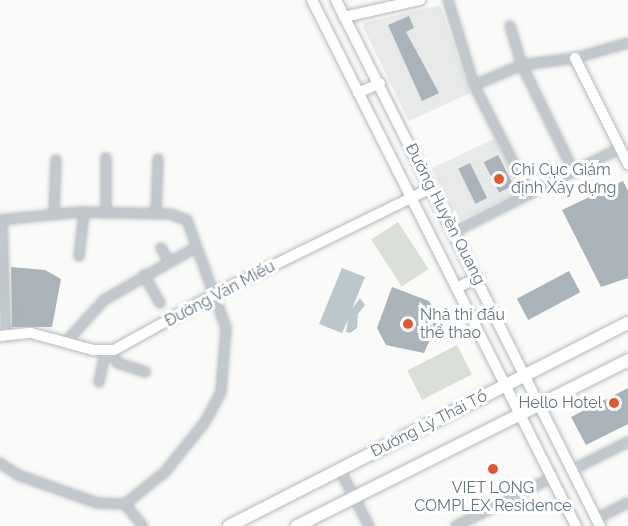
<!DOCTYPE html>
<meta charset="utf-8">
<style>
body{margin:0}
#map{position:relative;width:628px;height:526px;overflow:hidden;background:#fafaf8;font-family:Raleway,sans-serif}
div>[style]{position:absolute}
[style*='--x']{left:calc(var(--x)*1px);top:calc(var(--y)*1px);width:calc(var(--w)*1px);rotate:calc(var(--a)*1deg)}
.built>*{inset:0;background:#e8e9e9}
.green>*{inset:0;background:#dadfd7;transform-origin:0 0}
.water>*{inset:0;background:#bbc7cb}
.building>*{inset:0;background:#aab3b9;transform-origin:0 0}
.roads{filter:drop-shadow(0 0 2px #b3babf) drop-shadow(0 0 2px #b3babf)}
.street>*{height:8px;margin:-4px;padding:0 4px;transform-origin:4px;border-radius:4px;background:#c3c8cc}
.secondary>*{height:10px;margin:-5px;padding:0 5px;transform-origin:5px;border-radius:5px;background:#fff}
.primary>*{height:12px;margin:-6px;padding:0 6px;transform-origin:6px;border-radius:6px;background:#fff}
.dots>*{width:16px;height:16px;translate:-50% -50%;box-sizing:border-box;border:3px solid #fff;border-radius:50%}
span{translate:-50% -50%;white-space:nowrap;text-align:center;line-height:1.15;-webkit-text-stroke:6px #fff;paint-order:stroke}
.poi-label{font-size:16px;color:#657683}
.left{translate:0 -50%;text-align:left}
.right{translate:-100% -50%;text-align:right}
.street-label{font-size:16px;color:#657683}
</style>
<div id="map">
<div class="built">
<div style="clip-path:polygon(440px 5px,470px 93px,409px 121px,363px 27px,364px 23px)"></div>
<div style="clip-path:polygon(494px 139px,520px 187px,518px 193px,461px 220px,455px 219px,432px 168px)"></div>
</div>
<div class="green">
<div style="left:398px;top:222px;width:56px;height:32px;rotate:57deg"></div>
<div style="left:457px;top:345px;width:33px;height:56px;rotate:63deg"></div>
</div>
<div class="water">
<div style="clip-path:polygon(342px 268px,365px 277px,352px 309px,360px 298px,365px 305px,358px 314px,357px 328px,350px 333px,346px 332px,348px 320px,342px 333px,319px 324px)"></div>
</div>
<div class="building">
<div style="clip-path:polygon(409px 16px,414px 28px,406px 32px,439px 93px,422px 101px,388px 25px)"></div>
<div style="left:498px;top:155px;width:34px;height:16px;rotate:63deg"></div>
<div style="left:470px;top:163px;width:39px;height:13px;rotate:64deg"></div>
<div style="clip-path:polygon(623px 181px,628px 191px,628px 278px,601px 287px,562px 210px)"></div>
<div style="clip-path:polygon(11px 267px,45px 270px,61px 279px,52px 327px,12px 327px)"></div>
<div style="left:569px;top:271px;width:24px;height:59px;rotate:62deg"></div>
<div style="clip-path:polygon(392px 287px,429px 301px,439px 320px,424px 353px,386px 345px,377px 328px)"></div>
<div style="clip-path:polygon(628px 388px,628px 424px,586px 445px,571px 417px)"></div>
</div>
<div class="roads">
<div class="street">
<div style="--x:448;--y:0;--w:89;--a:73"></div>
<div style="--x:474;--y:85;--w:121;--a:63"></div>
<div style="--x:510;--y:26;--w:41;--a:72.9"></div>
<div style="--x:522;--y:65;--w:119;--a:64.1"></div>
<div style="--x:474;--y:85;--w:52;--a:-22.6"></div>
<div style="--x:522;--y:65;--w:53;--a:-7.5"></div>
<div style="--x:575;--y:58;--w:55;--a:-15.8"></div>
<div style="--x:106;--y:158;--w:55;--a:90"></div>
<div style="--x:156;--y:213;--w:54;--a:-87.9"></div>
<div style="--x:54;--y:214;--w:54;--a:-87.9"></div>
<div style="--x:0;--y:220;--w:80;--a:-5.7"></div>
<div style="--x:80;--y:212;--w:90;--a:1.3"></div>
<div style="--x:170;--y:214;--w:18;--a:19"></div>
<div style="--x:187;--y:220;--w:115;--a:70.1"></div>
<div style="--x:226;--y:328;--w:64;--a:94.5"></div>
<div style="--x:221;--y:392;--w:34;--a:118"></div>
<div style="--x:205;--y:422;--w:64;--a:128.7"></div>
<div style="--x:165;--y:472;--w:51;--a:141.3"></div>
<div style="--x:2;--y:220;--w:115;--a:88"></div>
<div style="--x:454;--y:232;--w:186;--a:-26.8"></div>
<div style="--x:161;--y:248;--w:16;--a:60"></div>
<div style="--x:79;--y:256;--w:44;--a:-83.5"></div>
<div style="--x:144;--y:275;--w:32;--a:60"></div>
<div style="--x:65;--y:343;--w:58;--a:-47.8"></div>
<div style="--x:104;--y:300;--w:106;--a:-29.9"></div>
<div style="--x:106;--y:350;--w:18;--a:47"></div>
<div style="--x:118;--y:363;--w:29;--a:18"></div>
<div style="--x:99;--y:382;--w:33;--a:-78"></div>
<div style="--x:0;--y:463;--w:22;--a:34"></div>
<div style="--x:18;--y:475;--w:84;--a:19.5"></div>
<div style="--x:97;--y:503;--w:28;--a:2"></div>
<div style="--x:340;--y:470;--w:63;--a:62.6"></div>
<div style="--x:572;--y:470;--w:63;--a:-26.6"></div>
<div style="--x:125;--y:504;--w:28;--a:51"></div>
<div style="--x:596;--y:519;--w:36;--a:-27"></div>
<div style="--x:456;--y:526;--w:106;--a:-26.8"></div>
</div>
<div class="secondary">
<div style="--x:312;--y:0;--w:589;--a:63.35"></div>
<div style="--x:336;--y:0;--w:589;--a:63.35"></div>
<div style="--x:344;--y:17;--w:78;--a:-12.6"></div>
<div style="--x:575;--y:58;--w:119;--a:63.4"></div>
<div style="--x:358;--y:93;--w:24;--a:-24"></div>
<div style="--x:456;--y:288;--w:23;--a:-25"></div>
<div style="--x:0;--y:336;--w:31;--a:-6"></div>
<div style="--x:31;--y:333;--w:64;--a:15.3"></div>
<div style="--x:93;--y:350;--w:21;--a:0"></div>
<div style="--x:114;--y:350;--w:122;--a:-28.9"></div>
<div style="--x:221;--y:291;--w:234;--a:-26.1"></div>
</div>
<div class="primary">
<div style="--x:229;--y:526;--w:448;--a:-27"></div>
<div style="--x:297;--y:526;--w:370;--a:-26.6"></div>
</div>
</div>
<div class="dots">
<div style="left:499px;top:179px;background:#e4572e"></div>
<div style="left:408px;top:324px;background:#e4572e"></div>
<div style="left:614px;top:403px;background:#e4572e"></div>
<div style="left:493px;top:469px;background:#e4572e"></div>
</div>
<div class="poi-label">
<span class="left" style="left:511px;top:179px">Chi Cục Giám<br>định Xây dựng</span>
<span class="left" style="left:420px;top:324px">Nhà thi đấu<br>thể thao</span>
<span class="right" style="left:602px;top:403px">Hello Hotel</span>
<span style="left:493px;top:497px">VIET LONG<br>COMPLEX Residence</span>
</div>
<div class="street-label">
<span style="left:445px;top:214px;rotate:63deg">Đường Huyền Quang</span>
<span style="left:220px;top:294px;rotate:-28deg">Đường Văn Miếu</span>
<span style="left:429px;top:424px;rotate:-27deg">Đường Lý Thái Tổ</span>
</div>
</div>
